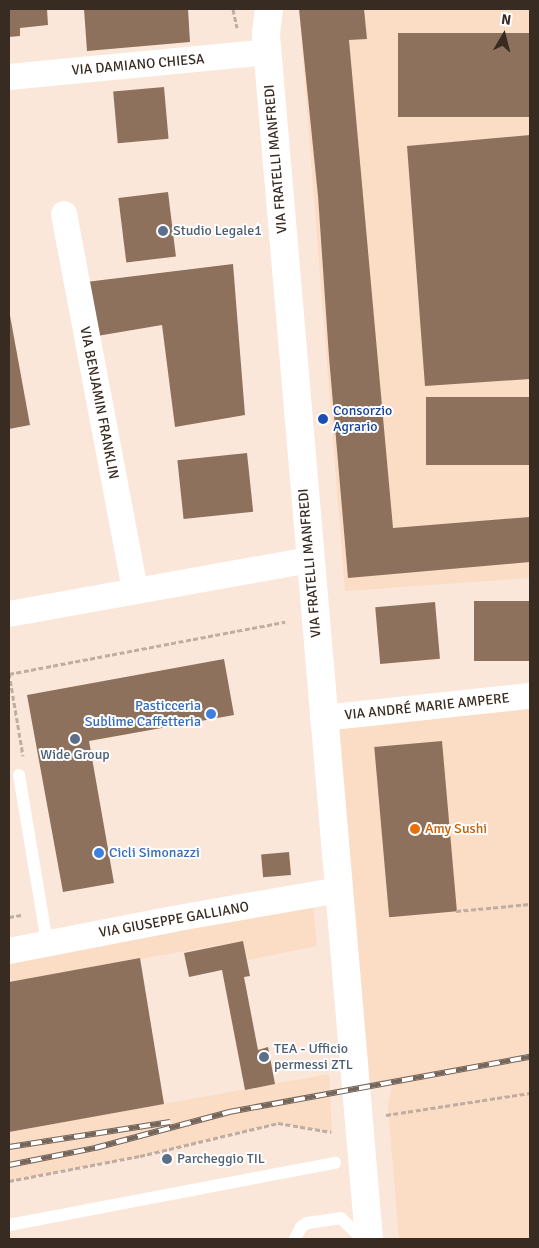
<!DOCTYPE html>
<meta charset="utf-8">
<style>
body{margin:0}
#map{position:relative;width:539px;height:1248px;overflow:hidden;background:#fbe7d9;font-family:Signika,sans-serif}
div>[style]{position:absolute}
[style*='--x']{left:calc(var(--x)*1px);top:calc(var(--y)*1px);width:calc(var(--w)*1px);rotate:calc(var(--a)*1deg)}
.built>*{inset:0;background:#fbdcc5}
.building>*{inset:0;background:#8d715c;transform-origin:0 0}
.path>*{height:3px;margin-top:-1.5px;transform-origin:0;background:repeating-linear-gradient(90deg,#bfada1 0 5px,transparent 0 7.5px)}
.service>*{height:12px;margin:-6px;padding:0 6px;transform-origin:6px;border-radius:6px;background:#fff}
.minor>*{height:26px;margin:-13px;padding:0 13px;transform-origin:13px;border-radius:13px;background:#fff}
.secondary>*{height:28px;margin:-14px;padding:0 14px;transform-origin:14px;border-radius:14px;background:#fff}
.rail>*{height:5.5px;margin-top:-2.75px;transform-origin:0;background:repeating-linear-gradient(90deg,#fff 0 11px,#75665c 0 22px);box-sizing:border-box;border-block:1px solid #75665c}
.dots>*{width:14px;height:14px;translate:-50% -50%;box-sizing:border-box;border:2px solid #fff;border-radius:50%}
span{translate:-50% -50%;white-space:nowrap;text-align:center;line-height:1.15;-webkit-text-stroke:4px #fff;paint-order:stroke}
.street-label{font-size:14px;color:#372b22}
.service-label{font-size:14px;color:#4e5e75}
.left{translate:0 -50%;text-align:left}
.transit-label{font-size:14px;color:#164399}
.shop-label{font-size:14px;color:#366cbe}
.right{translate:-100% -50%;text-align:right}
.food-label{font-size:14px;color:#c56008}
.frame{position:absolute;inset:0;border:10px solid #372b22;pointer-events:none}
.north{position:absolute;left:479px;top:10px;width:50px;height:50px;-webkit-text-stroke:4px #fff;paint-order:stroke;rotate:8deg;font-size:14px;font-weight:700;line-height:20px;text-align:center;color:#372b22}
.north::after{content:'';display:block;margin:auto;width:18px;height:22px;background:#372b22;clip-path:polygon(50% 0,100% 100%,50% 72%,0 100%)}
</style>
<div id="map">
<div class="built">
<div style="clip-path:polygon(299px 9px,530px 9px,530px 578px,345px 591px)"></div>
<div style="clip-path:polygon(530px 696px,530px 1239px,399px 1239px,388px 1108px,392px 1084px,355px 1091px,323px 718px)"></div>
<div style="clip-path:polygon(313px 903px,317px 946px,248px 960px,243px 941px,9px 982px,9px 963px)"></div>
<div style="clip-path:polygon(329px 1074px,332px 1132px,278px 1123px,140px 1156px,9px 1181px,9px 1132px)"></div>
</div>
<div class="building">
<div style="clip-path:polygon(9px 9px,47px 9px,48px 25px,20px 28px,20px 36px,9px 37px)"></div>
<div style="clip-path:polygon(84px 9px,188px 9px,190px 42px,87px 51px)"></div>
<div style="clip-path:polygon(299px 9px,364px 9px,367px 39px,349px 40px,393px 528px,530px 517px,530px 562px,348px 578px,329px 357px,318px 196px)"></div>
<div style="left:530px;top:33px;width:84px;height:132px;rotate:90deg"></div>
<div style="left:164px;top:87px;width:52px;height:51px;rotate:85deg"></div>
<div style="clip-path:polygon(530px 135px,530px 379px,425px 386px,407px 146px)"></div>
<div style="left:168px;top:192px;width:65px;height:50px;rotate:83deg"></div>
<div style="clip-path:polygon(233px 264px,245px 415px,175px 427px,162px 325px,97px 336px,86px 282px)"></div>
<div style="clip-path:polygon(9px 310px,30px 425px,9px 429px)"></div>
<div style="left:530px;top:397px;width:68px;height:104px;rotate:90deg"></div>
<div style="left:247px;top:453px;width:59px;height:70px;rotate:84deg"></div>
<div style="left:530px;top:601px;width:60px;height:56px;rotate:90deg"></div>
<div style="left:435px;top:602px;width:57px;height:60px;rotate:85deg"></div>
<div style="clip-path:polygon(224px 659px,234px 715px,89px 741px,114px 883px,63px 892px,27px 695px)"></div>
<div style="left:442px;top:741px;width:171px;height:68px;rotate:85deg"></div>
<div style="left:289px;top:852px;width:23px;height:28px;rotate:85deg"></div>
<div style="clip-path:polygon(243px 941px,250px 976px,244px 977px,258px 1050px,268px 1047px,275px 1084px,245px 1090px,222px 970px,189px 977px,184px 953px)"></div>
<div style="clip-path:polygon(140px 958px,164px 1104px,9px 1132px,9px 982px)"></div>
</div>
<div class="path">
<div style="--x:233;--y:9;--w:19;--a:78"></div>
<div style="--x:9;--y:673;--w:84;--a:80.4"></div>
<div style="--x:9;--y:674;--w:281;--a:-10.7"></div>
<div style="--x:456;--y:911;--w:74;--a:-5.4"></div>
<div style="--x:9;--y:917;--w:13;--a:-9"></div>
<div style="--x:386;--y:1115;--w:146;--a:-8.7"></div>
<div style="--x:9;--y:1181;--w:133;--a:-10.8"></div>
<div style="--x:140;--y:1156;--w:142;--a:-13.4"></div>
<div style="--x:278;--y:1123;--w:54;--a:9.6"></div>
</div>
<div class="service">
<div style="--x:19;--y:775;--w:170;--a:80.5"></div>
<div style="--x:9;--y:1225;--w:332;--a:-10.8"></div>
<div style="--x:295;--y:1239;--w:13;--a:-63"></div>
<div style="--x:301;--y:1227;--w:7;--a:-34"></div>
<div style="--x:307;--y:1223;--w:34;--a:-8"></div>
<div style="--x:341;--y:1218;--w:30;--a:45"></div>
</div>
<div class="minor">
<div style="--x:9;--y:77;--w:260;--a:-5.5"></div>
<div style="--x:64;--y:214;--w:384;--a:79.3"></div>
<div style="--x:9;--y:614;--w:305;--a:-10.2"></div>
<div style="--x:323;--y:718;--w:208;--a:-6.1"></div>
<div style="--x:9;--y:951;--w:167;--a:-11"></div>
<div style="--x:173;--y:919;--w:169;--a:-9.9"></div>
</div>
<div class="secondary">
<div style="--x:269;--y:9;--w:26;--a:97"></div>
<div style="--x:266;--y:35;--w:1208;--a:85.11"></div>
</div>
<div class="rail">
<div style="--x:9;--y:1147;--w:163;--a:-8.8"></div>
<div style="--x:9;--y:1165;--w:88;--a:-11.2"></div>
<div style="--x:95;--y:1148;--w:139;--a:-15"></div>
<div style="--x:229;--y:1112;--w:306;--a:-10.4"></div>
</div>
<div class="dots">
<div style="left:163px;top:231px;background:#5c6f8a"></div>
<div style="left:323px;top:419px;background:#1a4fb4"></div>
<div style="left:211px;top:714px;background:#3f7fe0"></div>
<div style="left:75px;top:739px;background:#5c6f8a"></div>
<div style="left:415px;top:829px;background:#e8710a"></div>
<div style="left:99px;top:853px;background:#3f7fe0"></div>
<div style="left:264px;top:1057px;background:#5c6f8a"></div>
<div style="left:167px;top:1159px;background:#5c6f8a"></div>
</div>
<div class="street-label">
<span style="left:138px;top:65px;rotate:-5deg">VIA DAMIANO CHIESA</span>
<span style="left:276px;top:159px;rotate:-95deg">VIA FRATELLI MANFREDI</span>
<span style="left:99px;top:403px;rotate:79deg">VIA BENJAMIN FRANKLIN</span>
<span style="left:310px;top:563px;rotate:-95deg">VIA FRATELLI MANFREDI</span>
<span style="left:427px;top:707px;rotate:-6deg">VIA ANDRÉ MARIE AMPERE</span>
<span style="left:174px;top:920px;rotate:-10deg">VIA GIUSEPPE GALLIANO</span>
</div>
<div class="service-label">
<span class="left" style="left:173px;top:231px">Studio Legale1</span>
<span style="left:75px;top:755px">Wide Group</span>
<span class="left" style="left:274px;top:1057px">TEA - Ufficio<br>permessi ZTL</span>
<span class="left" style="left:177px;top:1159px">Parcheggio TIL</span>
</div>
<div class="transit-label">
<span class="left" style="left:333px;top:419px">Consorzio<br>Agrario</span>
</div>
<div class="shop-label">
<span class="right" style="left:201px;top:714px">Pasticceria<br>Sublime Caffetteria</span>
<span class="left" style="left:109px;top:853px">Cicli Simonazzi</span>
</div>
<div class="food-label">
<span class="left" style="left:425px;top:829px">Amy Sushi</span>
</div>
<div class="frame"></div>
<div class="north">N</div>
</div>
